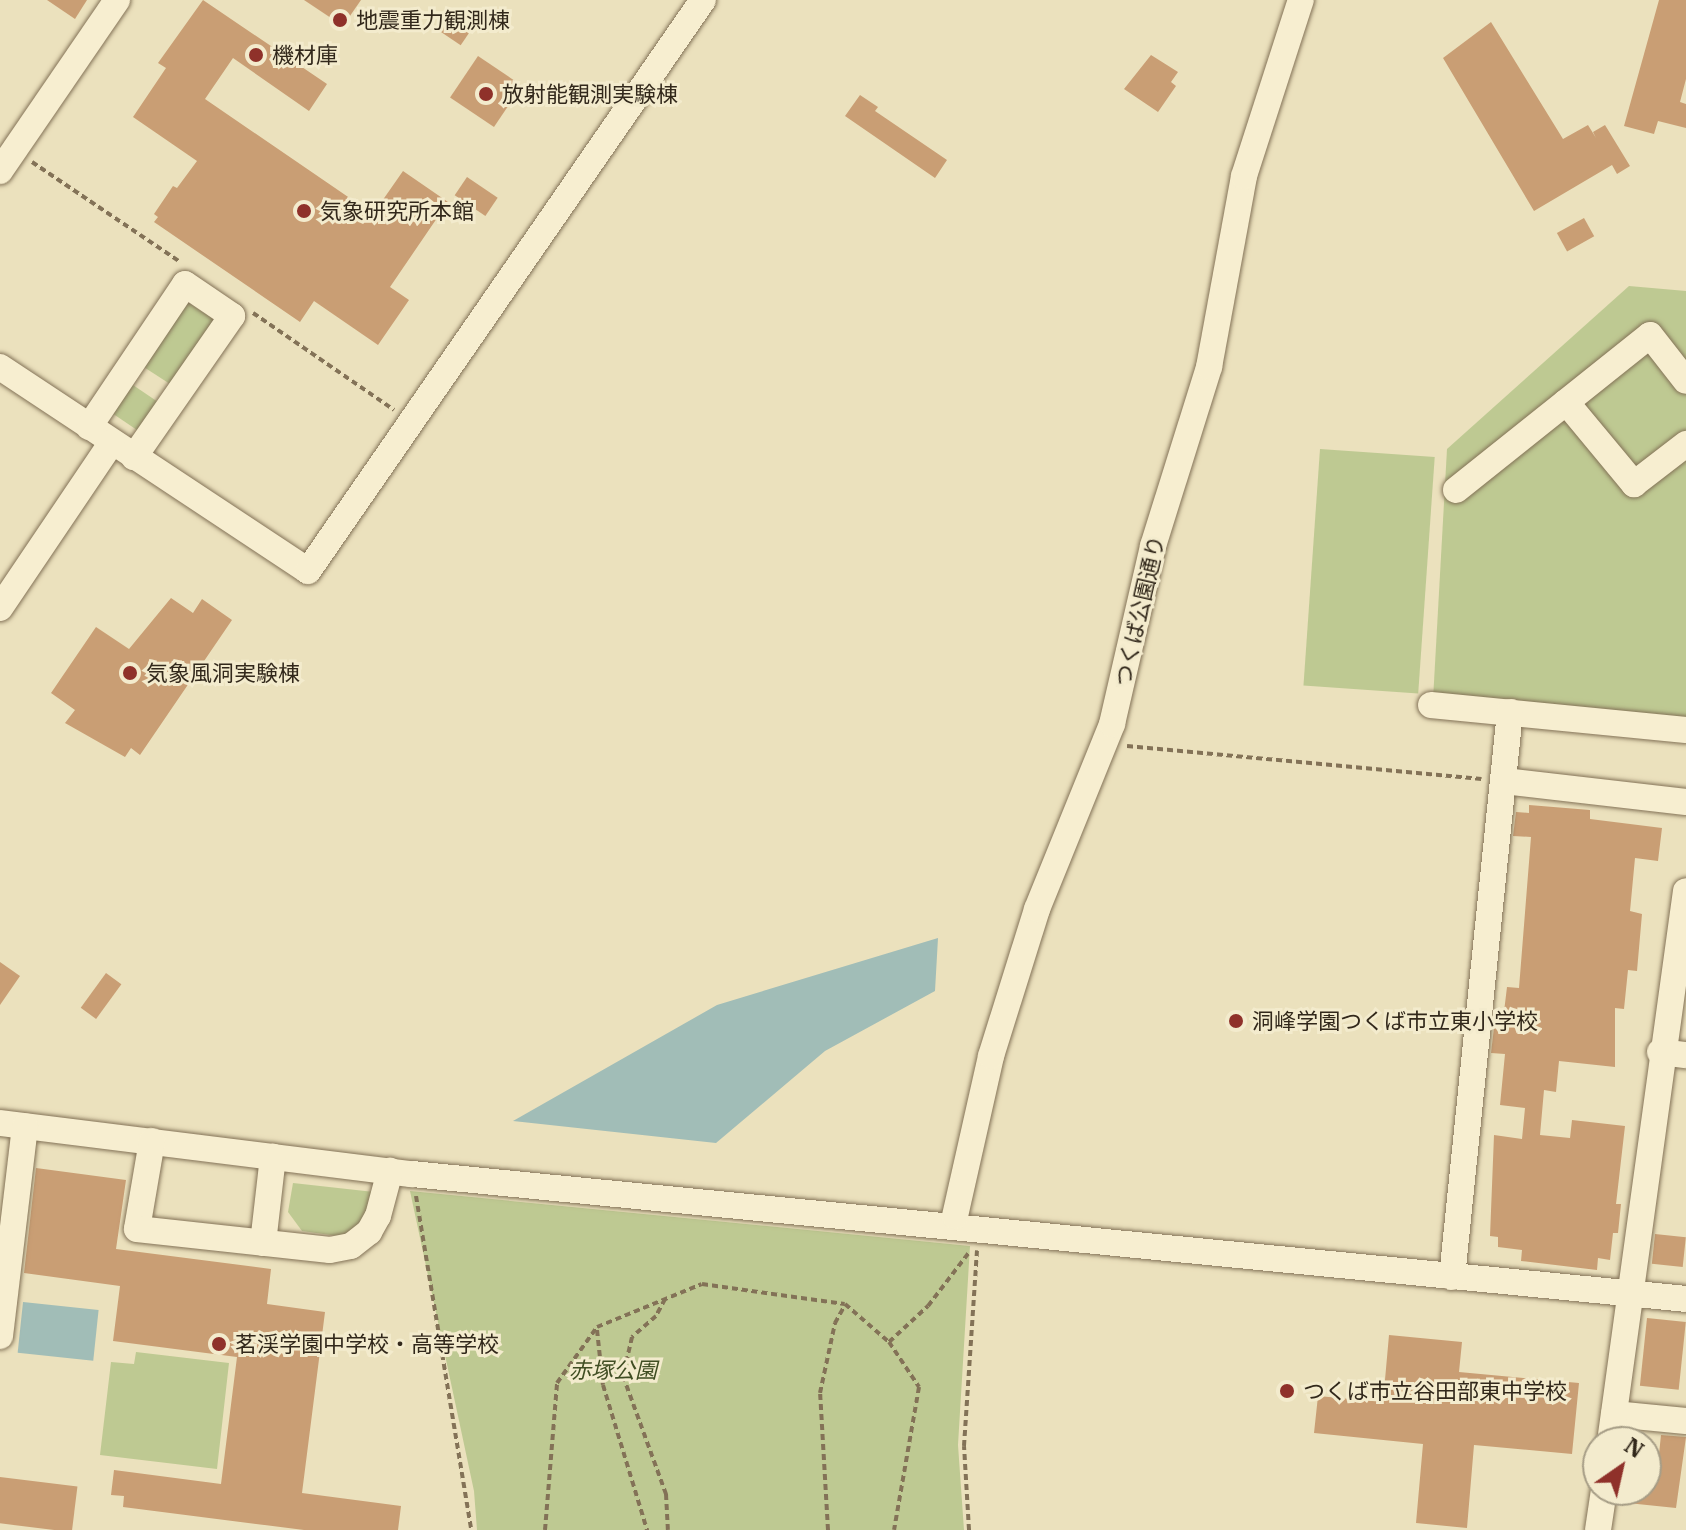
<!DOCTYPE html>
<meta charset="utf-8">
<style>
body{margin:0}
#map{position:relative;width:1686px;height:1530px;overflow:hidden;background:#ebe1bd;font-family:"IBM Plex Serif","Noto Sans JP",serif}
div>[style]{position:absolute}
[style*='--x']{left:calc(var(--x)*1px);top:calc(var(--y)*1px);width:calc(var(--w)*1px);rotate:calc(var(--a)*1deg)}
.green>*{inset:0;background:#bec992;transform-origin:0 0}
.water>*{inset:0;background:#a1bdb7;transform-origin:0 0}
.building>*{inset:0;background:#c99e74;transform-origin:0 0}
.path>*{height:4px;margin-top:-2px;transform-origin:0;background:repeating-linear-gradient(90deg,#837257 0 6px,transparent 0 10px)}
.roads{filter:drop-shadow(0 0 2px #837257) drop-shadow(0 0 2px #837257)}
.minor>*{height:26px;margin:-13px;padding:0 13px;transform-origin:13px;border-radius:13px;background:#f7eed0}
.dots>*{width:22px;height:22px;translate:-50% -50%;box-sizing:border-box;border:4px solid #f3ebcd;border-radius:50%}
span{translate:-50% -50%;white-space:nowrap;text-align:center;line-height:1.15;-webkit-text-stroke:6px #f3ebcd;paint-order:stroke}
.poi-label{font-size:22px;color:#32281b}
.left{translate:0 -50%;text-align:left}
.street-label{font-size:22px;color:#32281b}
.park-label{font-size:22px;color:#404e23;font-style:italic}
.north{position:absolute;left:1582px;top:1426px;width:80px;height:80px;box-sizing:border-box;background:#f3ebcd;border:2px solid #a69d86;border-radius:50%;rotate:34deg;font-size:22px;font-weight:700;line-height:32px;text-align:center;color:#32281b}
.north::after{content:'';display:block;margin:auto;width:28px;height:36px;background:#8f312a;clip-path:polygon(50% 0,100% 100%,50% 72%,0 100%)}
</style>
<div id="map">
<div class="green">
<div style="clip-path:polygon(1629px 286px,1686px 291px,1686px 724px,1433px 700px,1447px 449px)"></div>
<div style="left:187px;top:302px;width:35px;height:78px;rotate:33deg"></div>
<div style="left:130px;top:383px;width:36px;height:35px;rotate:34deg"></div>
<div style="left:1320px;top:449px;width:115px;height:237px;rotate:4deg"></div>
<div style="clip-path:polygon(293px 1183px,374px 1192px,361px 1228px,345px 1237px,302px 1231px,288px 1212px)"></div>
<div style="clip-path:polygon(410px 1191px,970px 1246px,958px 1445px,964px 1530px,477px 1530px,474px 1491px)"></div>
<div style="clip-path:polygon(136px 1352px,229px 1363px,217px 1469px,100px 1455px,111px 1362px,134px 1364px)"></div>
</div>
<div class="water">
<div style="clip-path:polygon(938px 938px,935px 991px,825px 1051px,716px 1143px,513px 1121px,717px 1005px)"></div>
<div style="left:23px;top:1302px;width:76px;height:51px;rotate:6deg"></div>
</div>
<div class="building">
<div style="clip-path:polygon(47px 0,87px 0,75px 19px)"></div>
<div style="clip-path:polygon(203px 0,327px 84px,309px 111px,233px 58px,205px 99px,373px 214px,403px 171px,448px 202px,390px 287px,409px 300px,378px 345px,314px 301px,300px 322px,154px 222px,158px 217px,154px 214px,173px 186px,177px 188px,197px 161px,133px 117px,166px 68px,158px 63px)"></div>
<div style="clip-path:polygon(304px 0,361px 0,343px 26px)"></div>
<div style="clip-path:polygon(1659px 0,1686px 0,1686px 79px,1680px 102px,1686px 104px,1686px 128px,1658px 121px,1654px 134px,1624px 126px)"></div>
<div style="left:447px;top:12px;width:30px;height:20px;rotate:34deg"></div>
<div style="clip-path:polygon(1491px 22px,1563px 139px,1588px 125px,1596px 138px,1593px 132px,1605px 125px,1630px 166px,1617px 174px,1612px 165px,1534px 211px,1443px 58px)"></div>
<div style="clip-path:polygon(1151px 55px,1178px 72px,1171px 82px,1176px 86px,1158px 112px,1124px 89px)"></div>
<div style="left:478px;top:56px;width:53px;height:50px;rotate:34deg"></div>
<div style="clip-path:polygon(860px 95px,878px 107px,875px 111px,947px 160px,935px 178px,845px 116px)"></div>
<div style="left:467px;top:177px;width:37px;height:22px;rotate:34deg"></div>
<div style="left:1584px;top:218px;width:21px;height:31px;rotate:61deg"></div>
<div style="clip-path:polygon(171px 598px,193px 613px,202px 599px,232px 620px,140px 755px,131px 748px,125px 757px,65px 723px,75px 710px,51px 693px,96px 627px,129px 649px)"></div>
<div style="clip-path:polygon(1529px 805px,1590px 810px,1590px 819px,1662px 828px,1658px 861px,1635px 858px,1630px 911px,1642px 914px,1637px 971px,1628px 970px,1624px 1009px,1615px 1008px,1615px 1067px,1559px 1061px,1556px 1092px,1544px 1090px,1540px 1135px,1570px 1138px,1572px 1120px,1625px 1126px,1616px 1204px,1621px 1204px,1618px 1233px,1613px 1233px,1610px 1260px,1598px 1258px,1597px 1270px,1521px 1261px,1522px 1250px,1498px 1247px,1498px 1237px,1490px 1236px,1494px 1135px,1522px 1139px,1525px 1108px,1500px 1105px,1505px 1054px,1491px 1053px,1495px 1019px,1503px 1020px,1507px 987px,1519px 988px,1531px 837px,1513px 836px,1516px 812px,1529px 813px)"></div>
<div style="clip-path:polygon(0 962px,20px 976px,0 1005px)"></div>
<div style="left:106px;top:973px;width:19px;height:43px;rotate:36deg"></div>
<div style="clip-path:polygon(36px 1168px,126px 1180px,116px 1249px,271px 1269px,267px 1304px,325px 1312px,302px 1493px,401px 1506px,398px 1530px,304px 1530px,123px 1507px,124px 1496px,111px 1495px,114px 1470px,221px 1484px,237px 1357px,113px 1341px,120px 1286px,24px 1273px)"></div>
<div style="left:1655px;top:1234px;width:31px;height:30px;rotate:6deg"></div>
<div style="left:1647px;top:1318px;width:39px;height:68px;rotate:6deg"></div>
<div style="clip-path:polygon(1389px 1335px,1462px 1342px,1459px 1372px,1579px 1383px,1572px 1454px,1474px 1445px,1467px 1528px,1416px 1523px,1423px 1444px,1314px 1433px,1318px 1396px,1383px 1402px)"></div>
<div style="clip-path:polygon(1661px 1435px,1686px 1437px,1676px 1508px,1618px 1502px,1620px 1490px,1646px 1490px,1646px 1472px,1657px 1473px)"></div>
<div style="left:0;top:1477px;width:78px;height:46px;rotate:7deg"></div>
</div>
<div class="path">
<div style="--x:32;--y:162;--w:179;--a:34"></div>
<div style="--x:253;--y:313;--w:171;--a:34.5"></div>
<div style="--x:1127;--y:746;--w:356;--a:5.3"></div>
<div style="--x:416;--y:1196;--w:338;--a:80.6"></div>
<div style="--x:665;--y:1299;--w:19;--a:118"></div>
<div style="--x:656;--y:1316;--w:32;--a:139"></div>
<div style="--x:632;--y:1337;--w:40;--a:103"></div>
<div style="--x:623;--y:1376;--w:126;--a:70"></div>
<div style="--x:666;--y:1494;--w:36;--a:87"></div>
<div style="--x:597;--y:1330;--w:55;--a:83.8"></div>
<div style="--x:603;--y:1385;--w:152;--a:73.1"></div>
<div style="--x:889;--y:1342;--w:53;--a:-42.7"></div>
<div style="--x:928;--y:1306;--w:69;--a:-52.6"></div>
<div style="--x:545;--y:1530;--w:147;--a:-85.3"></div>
<div style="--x:557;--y:1383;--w:69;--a:-54.5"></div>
<div style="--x:597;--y:1327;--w:113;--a:-22.3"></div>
<div style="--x:702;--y:1284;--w:144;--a:8"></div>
<div style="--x:845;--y:1304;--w:58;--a:40.8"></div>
<div style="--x:889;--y:1342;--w:54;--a:56.3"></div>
<div style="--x:919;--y:1387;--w:145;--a:99.9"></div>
<div style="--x:828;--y:1530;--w:137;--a:-93.3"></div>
<div style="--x:820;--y:1393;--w:72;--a:-77.9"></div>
<div style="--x:835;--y:1323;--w:21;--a:-61"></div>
<div style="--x:969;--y:1530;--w:84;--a:-93.4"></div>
<div style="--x:964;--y:1446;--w:196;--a:-86.2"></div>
</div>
<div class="roads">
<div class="minor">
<div style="--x:0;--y:171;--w:207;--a:-55.6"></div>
<div style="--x:0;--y:367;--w:369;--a:33.5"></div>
<div style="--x:308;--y:571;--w:694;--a:-55.33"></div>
<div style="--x:1566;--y:402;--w:107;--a:50.3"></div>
<div style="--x:1634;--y:484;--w:66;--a:-37.6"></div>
<div style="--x:89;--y:427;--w:172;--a:-56.1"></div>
<div style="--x:185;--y:284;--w:57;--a:34.2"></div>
<div style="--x:232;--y:316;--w:172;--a:124.8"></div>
<div style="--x:1456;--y:490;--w:248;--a:-38.6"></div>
<div style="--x:1650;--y:335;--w:58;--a:52"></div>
<div style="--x:0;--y:608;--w:200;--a:-56"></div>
<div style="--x:1431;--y:705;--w:256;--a:5.6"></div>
<div style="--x:1504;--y:781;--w:183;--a:6.6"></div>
<div style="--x:1660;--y:1052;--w:26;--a:7"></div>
<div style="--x:0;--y:1123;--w:415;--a:7.1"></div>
<div style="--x:412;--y:1174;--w:1280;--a:5.6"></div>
<div style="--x:152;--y:1141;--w:89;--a:99.7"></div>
<div style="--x:137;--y:1229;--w:194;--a:6.2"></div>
<div style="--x:330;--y:1250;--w:21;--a:-11"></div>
<div style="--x:351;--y:1246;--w:23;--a:-38"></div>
<div style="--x:369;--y:1232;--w:18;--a:-61"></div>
<div style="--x:378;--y:1216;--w:47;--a:-75.1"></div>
<div style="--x:955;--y:1216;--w:164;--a:-77.3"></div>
<div style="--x:991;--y:1056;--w:154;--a:-72.6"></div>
<div style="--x:1037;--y:909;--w:200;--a:-67.9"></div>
<div style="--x:1112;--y:724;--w:183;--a:-77"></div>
<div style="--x:1153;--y:546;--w:188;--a:-72.6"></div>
<div style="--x:1209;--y:367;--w:194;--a:-79.6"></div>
<div style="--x:1244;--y:176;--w:185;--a:-72.1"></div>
<div style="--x:263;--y:1243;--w:87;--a:-83.4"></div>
<div style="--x:1452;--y:1277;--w:568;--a:-84.14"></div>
<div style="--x:0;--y:1336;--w:211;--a:-83.2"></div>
<div style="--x:1614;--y:1414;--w:72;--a:5.6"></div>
<div style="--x:1610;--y:1442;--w:556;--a:-82.15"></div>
<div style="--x:1598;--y:1530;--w:40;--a:-81.5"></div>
</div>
</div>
<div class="dots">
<div style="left:340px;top:20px;background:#8f312a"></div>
<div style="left:256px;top:55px;background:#8f312a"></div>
<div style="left:486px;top:94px;background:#8f312a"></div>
<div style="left:304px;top:211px;background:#8f312a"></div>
<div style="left:130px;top:673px;background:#8f312a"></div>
<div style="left:1236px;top:1021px;background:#8f312a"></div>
<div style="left:219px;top:1344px;background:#8f312a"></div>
<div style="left:1287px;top:1391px;background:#8f312a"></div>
</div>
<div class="poi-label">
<span class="left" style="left:356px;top:20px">地震重力観測棟</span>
<span class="left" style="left:272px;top:55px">機材庫</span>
<span class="left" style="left:502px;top:94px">放射能観測実験棟</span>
<span class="left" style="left:320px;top:211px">気象研究所本館</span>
<span class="left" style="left:146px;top:673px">気象風洞実験棟</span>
<span class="left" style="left:1252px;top:1021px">洞峰学園つくば市立東小学校</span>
<span class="left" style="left:235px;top:1344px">茗渓学園中学校・高等学校</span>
<span class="left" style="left:1303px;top:1391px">つくば市立谷田部東中学校</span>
</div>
<div class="street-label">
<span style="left:1139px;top:611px;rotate:-77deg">つくば公園通り</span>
</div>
<div class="park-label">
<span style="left:613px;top:1370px">赤塚公園</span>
</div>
<div class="north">N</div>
</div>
